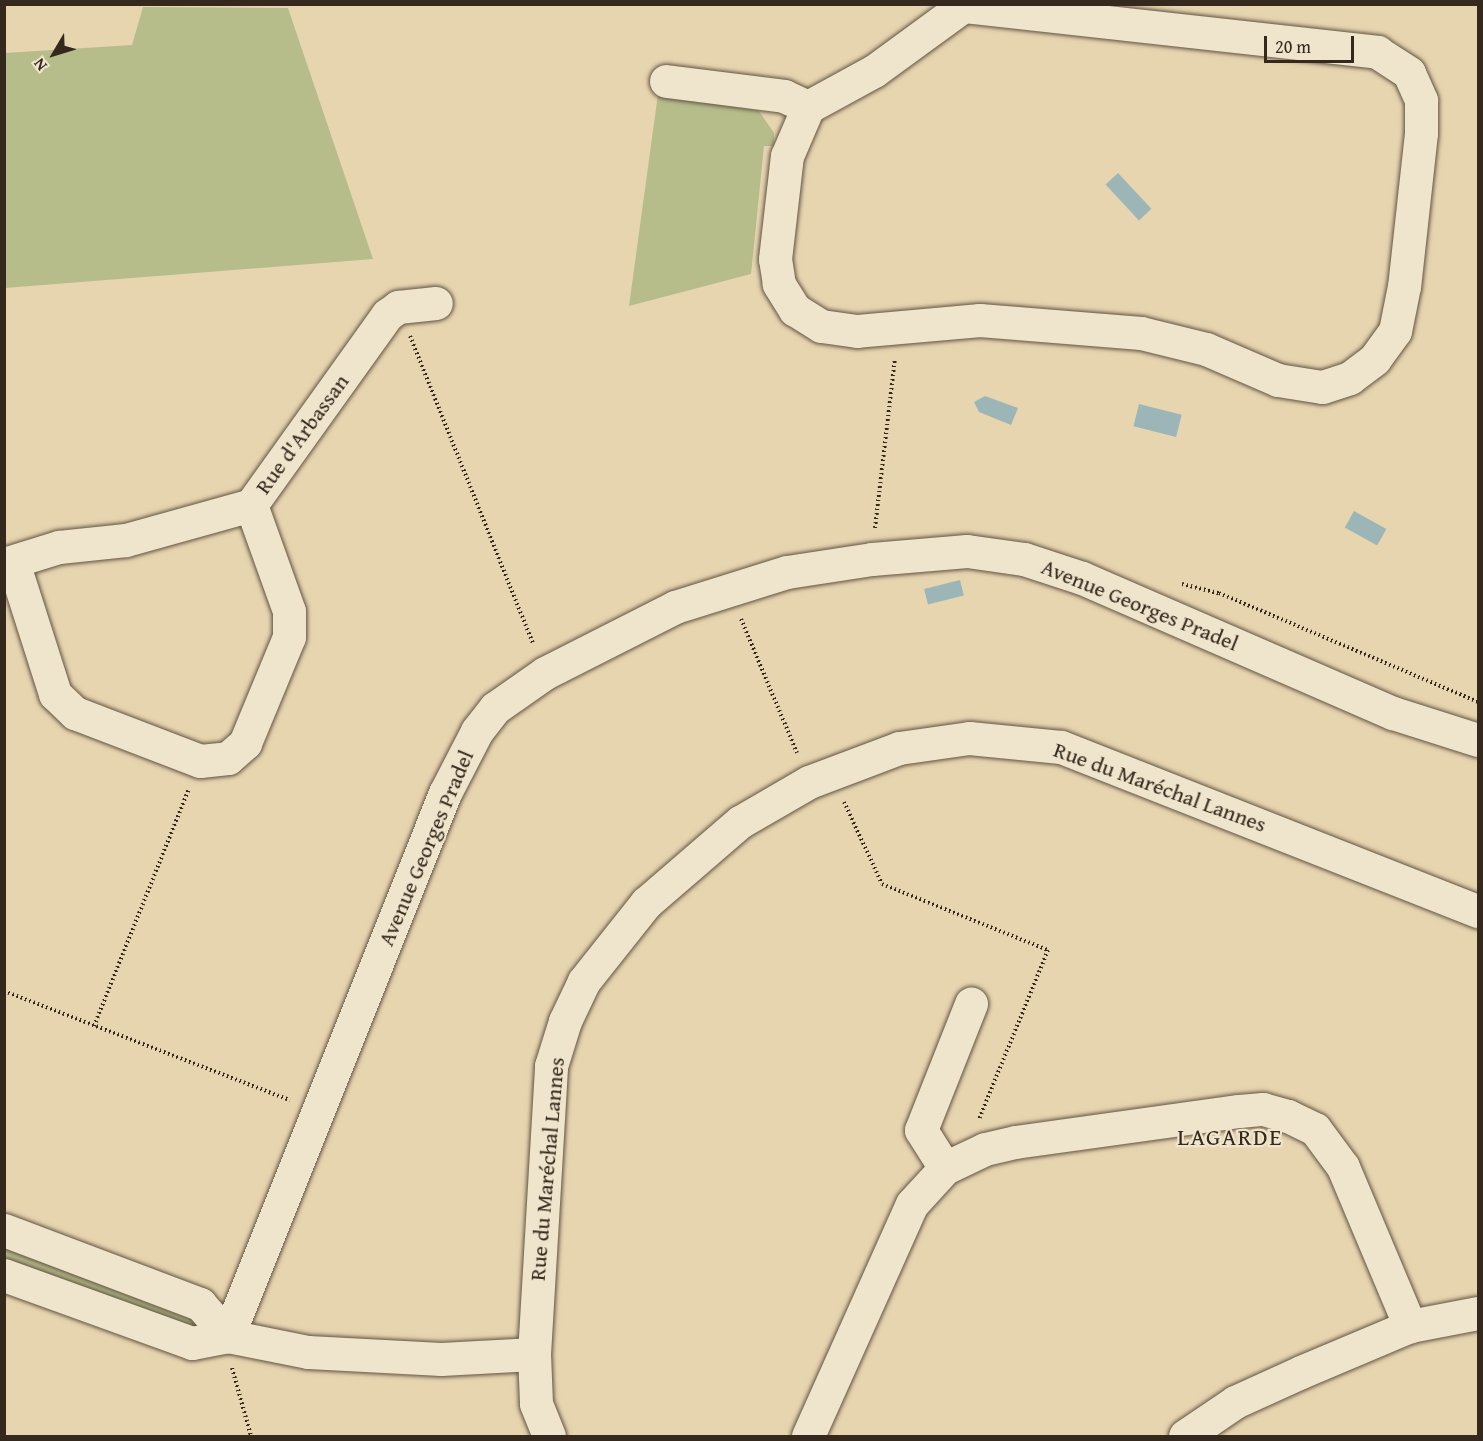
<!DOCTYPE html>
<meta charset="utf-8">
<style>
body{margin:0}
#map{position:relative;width:1483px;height:1441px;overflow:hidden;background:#e7d5b0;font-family:"Gentium Book Plus",serif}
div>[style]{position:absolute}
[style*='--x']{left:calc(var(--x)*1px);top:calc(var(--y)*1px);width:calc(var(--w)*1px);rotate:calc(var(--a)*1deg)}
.green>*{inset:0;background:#b6bd8b}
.water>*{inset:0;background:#9cb6b7;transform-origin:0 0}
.path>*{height:4px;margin-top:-2px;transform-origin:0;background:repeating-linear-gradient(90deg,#35291e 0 1.5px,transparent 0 4.5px)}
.roads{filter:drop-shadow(0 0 2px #625442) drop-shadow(0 0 2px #625442)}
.minor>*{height:33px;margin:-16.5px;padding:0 16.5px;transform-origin:16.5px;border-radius:16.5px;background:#efe4cc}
span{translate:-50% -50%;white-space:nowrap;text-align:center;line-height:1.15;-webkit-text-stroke:4.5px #efe4cc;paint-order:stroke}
.street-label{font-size:22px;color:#35291e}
.neighbourhood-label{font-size:24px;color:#35291e;letter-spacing:1.5px}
.frame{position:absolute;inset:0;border:6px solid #35291e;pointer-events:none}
.north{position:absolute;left:24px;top:24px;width:60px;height:60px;-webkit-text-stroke:4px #efe4cc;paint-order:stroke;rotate:232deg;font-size:16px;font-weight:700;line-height:24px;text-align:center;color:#35291e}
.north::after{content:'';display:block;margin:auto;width:21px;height:27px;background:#35291e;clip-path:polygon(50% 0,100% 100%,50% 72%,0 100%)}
.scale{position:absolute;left:1264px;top:36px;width:90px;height:27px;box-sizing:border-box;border:3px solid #35291e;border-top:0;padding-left:8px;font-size:18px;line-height:21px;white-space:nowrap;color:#35291e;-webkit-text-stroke:4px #efe4cc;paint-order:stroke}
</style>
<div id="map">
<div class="green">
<div style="clip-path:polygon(143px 7px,288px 8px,373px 259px,5px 288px,5px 53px,132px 45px)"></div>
<div style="clip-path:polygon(658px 94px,759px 111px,774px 133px,774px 146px,764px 146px,751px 274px,629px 306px)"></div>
<div style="clip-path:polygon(4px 1248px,195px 1321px,198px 1327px,190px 1330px,5px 1259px)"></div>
</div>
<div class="water">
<div style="left:1118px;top:173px;width:49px;height:17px;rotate:47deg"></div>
<div style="clip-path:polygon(985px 396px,1018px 408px,1011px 425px,979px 412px,974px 402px)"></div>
<div style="left:1139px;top:404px;width:44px;height:23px;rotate:14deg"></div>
<div style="left:1354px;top:511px;width:37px;height:19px;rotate:29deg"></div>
<div style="left:960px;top:580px;width:16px;height:37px;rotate:76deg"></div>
</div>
<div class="path">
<div style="--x:410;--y:336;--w:331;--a:68.2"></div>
<div style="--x:875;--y:528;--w:170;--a:-83.3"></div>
<div style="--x:1182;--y:584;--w:38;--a:14"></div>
<div style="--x:1219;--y:593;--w:281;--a:22.8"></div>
<div style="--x:741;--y:619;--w:145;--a:67.3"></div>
<div style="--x:844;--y:802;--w:90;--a:65.1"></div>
<div style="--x:882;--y:884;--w:179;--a:21.7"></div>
<div style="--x:1048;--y:950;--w:183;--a:112.2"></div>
<div style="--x:4;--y:991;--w:306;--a:20.9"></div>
<div style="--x:94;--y:1026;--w:255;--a:-68.2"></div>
<div style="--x:232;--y:1368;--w:71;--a:74.4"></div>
</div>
<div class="roads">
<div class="minor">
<div style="--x:963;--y:6;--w:417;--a:6.3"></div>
<div style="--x:1377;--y:52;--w:38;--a:33"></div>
<div style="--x:1409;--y:73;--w:30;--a:66"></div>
<div style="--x:1421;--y:100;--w:33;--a:90"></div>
<div style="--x:1421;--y:133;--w:154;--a:96.3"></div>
<div style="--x:1404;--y:286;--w:46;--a:101.3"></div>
<div style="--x:1395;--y:331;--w:34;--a:126"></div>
<div style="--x:1375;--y:359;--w:31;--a:143"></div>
<div style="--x:1350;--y:378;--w:29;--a:162"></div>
<div style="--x:1322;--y:387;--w:45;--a:-171"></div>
<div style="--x:1278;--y:380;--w:78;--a:-156.7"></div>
<div style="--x:1206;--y:349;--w:67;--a:-166.2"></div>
<div style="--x:1141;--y:333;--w:162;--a:-175.4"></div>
<div style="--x:980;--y:320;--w:123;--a:174.9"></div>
<div style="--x:857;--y:331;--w:36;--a:-172"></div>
<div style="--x:821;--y:326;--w:31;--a:-148"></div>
<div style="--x:795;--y:310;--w:31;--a:-122"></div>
<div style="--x:779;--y:284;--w:25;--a:-99"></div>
<div style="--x:775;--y:259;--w:104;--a:-83.4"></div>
<div style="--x:787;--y:156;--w:53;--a:-66.8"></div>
<div style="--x:808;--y:107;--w:75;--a:-28.6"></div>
<div style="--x:874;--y:71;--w:110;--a:-36.1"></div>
<div style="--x:666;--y:81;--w:119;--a:7.2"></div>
<div style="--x:784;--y:96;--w:26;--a:25"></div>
<div style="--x:13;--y:562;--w:139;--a:72.3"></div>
<div style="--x:55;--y:694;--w:28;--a:44"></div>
<div style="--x:75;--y:713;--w:134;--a:21"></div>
<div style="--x:200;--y:761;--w:28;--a:-6"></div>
<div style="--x:228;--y:758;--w:23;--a:-41"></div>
<div style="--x:245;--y:743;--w:115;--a:-67.5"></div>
<div style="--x:289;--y:637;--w:26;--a:-90"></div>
<div style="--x:289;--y:611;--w:113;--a:-109.7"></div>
<div style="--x:4;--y:564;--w:58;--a:-17.2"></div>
<div style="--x:59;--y:547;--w:67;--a:-6"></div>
<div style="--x:126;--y:540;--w:130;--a:-15.6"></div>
<div style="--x:251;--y:505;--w:234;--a:-54.4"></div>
<div style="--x:387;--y:315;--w:14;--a:-36"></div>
<div style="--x:398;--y:307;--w:38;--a:-6"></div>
<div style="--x:945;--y:1168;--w:45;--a:-122.3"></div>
<div style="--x:921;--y:1130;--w:136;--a:-68.4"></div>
<div style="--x:4;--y:1230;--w:210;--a:20.7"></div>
<div style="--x:200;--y:1304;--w:43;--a:48.8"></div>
<div style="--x:4;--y:1275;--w:200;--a:19.9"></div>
<div style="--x:192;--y:1343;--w:37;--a:-11"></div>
<div style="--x:228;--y:1336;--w:82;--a:11.3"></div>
<div style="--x:308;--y:1352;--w:133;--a:3"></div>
<div style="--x:441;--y:1359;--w:93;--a:-3.1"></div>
<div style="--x:228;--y:1336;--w:585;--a:-68.22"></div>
<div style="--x:445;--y:793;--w:70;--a:-62.7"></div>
<div style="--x:477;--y:731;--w:29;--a:-52"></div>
<div style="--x:495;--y:708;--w:61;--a:-35"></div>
<div style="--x:545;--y:673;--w:146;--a:-26.9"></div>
<div style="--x:675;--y:607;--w:117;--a:-17.4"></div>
<div style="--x:787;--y:572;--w:86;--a:-8.7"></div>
<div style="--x:872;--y:559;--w:95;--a:-4.8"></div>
<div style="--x:967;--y:551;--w:58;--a:8"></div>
<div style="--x:1024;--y:559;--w:61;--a:18.1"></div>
<div style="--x:1082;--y:578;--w:339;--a:23.5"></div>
<div style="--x:1393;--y:713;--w:89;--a:17.6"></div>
<div style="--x:549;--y:1436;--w:35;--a:-112"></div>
<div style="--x:536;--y:1403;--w:49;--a:-92.3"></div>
<div style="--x:534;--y:1354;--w:289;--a:-86.6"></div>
<div style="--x:551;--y:1066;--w:47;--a:-72.7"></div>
<div style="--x:565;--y:1021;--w:44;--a:-64.6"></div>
<div style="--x:584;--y:981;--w:100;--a:-51.5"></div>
<div style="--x:646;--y:903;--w:124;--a:-40.8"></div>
<div style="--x:740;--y:822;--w:80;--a:-30.1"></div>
<div style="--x:809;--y:782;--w:96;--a:-20.7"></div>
<div style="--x:899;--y:748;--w:71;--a:-8.1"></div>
<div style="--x:969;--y:738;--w:92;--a:5.6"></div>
<div style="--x:1061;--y:747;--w:448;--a:21.5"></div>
<div style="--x:808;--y:1436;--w:254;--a:-65.9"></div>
<div style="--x:912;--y:1204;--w:49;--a:-47.5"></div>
<div style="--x:945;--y:1168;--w:44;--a:-25.4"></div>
<div style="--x:985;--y:1149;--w:31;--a:-13"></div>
<div style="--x:1015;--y:1142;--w:226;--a:-7.9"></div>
<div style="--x:1239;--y:1111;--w:24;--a:-5"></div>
<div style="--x:1263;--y:1109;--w:26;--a:16"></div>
<div style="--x:1288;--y:1116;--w:30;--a:26"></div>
<div style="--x:1315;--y:1129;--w:47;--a:53.6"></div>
<div style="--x:1343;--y:1167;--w:173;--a:67.2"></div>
<div style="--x:1185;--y:1436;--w:60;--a:-34.2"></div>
<div style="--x:1235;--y:1402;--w:72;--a:-24.4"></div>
<div style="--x:1301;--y:1372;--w:118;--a:-22.9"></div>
<div style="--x:1410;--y:1326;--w:69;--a:-10.8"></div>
</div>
</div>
<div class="street-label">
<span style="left:302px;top:434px;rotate:-54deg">Rue d'Arbassan</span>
<span style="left:1140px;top:605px;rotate:22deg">Avenue Georges Pradel</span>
<span style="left:1160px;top:787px;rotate:20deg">Rue du Maréchal Lannes</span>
<span style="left:426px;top:848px;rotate:-67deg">Avenue Georges Pradel</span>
<span style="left:547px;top:1169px;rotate:-85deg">Rue du Maréchal Lannes</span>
</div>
<div class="neighbourhood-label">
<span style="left:1230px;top:1137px">LAGARDE</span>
</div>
<div class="frame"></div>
<div class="north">N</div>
<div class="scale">20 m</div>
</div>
